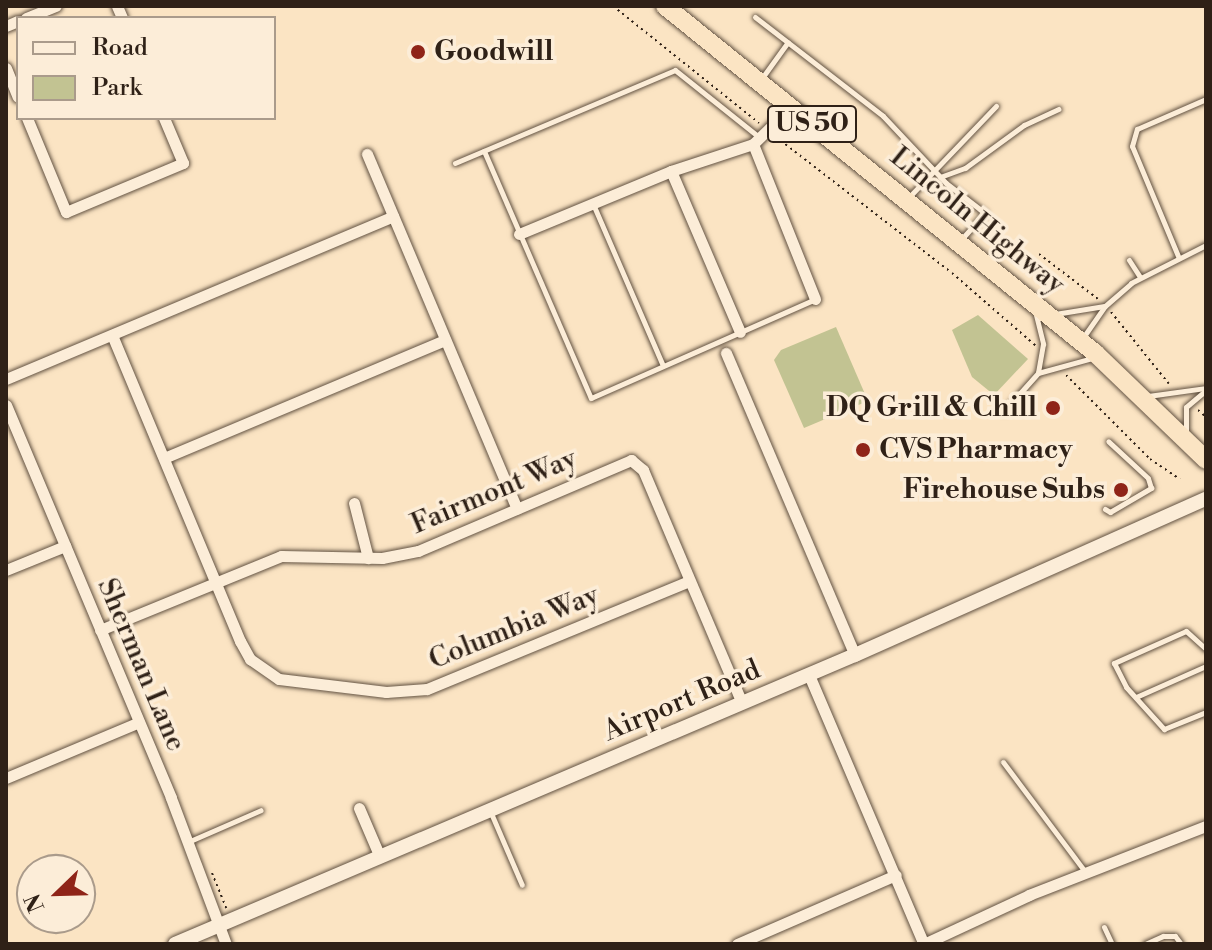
<!DOCTYPE html>
<style>
body{margin:0}
#map{position:relative;width:1212px;height:950px;overflow:hidden;background:#fbe4c3;font-family:"Libre Bodoni",serif}
div>[style]{position:absolute}
[style*='--x']{left:calc(var(--x)*1px);top:calc(var(--y)*1px);width:calc(var(--w)*1px);rotate:calc(var(--a)*1deg)}
.green>*{inset:0;background:#c2c392}
.path>*{height:2px;margin-top:-1px;transform-origin:0;background:repeating-linear-gradient(90deg,#2f2117 0 2px,transparent 0 6px)}
.roads{filter:drop-shadow(0 0 2px #625242) drop-shadow(0 0 2px #625242)}
.service>*{height:5px;margin:-2.5px;padding:0 2.5px;transform-origin:2.5px;border-radius:2.5px;background:#fcedd8}
.minor>*{height:11px;margin:-5.5px;padding:0 5.5px;transform-origin:5.5px;border-radius:5.5px;background:#fcedd8}
.tertiary>*{height:14px;margin:-7px;padding:0 7px;transform-origin:7px;border-radius:7px;background:#fcedd8}
.trunk>*{height:18px;margin:-9px;padding:0 9px;transform-origin:9px;border-radius:9px;background:#fbe4c3}
.dots>*{width:22px;height:22px;translate:-50% -50%;box-sizing:border-box;border:4px solid #fcedd8;border-radius:50%}
span{translate:-50% -50%;white-space:nowrap;text-align:center;line-height:1.15;-webkit-text-stroke:7px #fcedd8;paint-order:stroke}
.shield-label span{padding:2px 6px;background:#fcedd8;border:2px solid;border-radius:6px;-webkit-text-stroke-width:0}
.shield-label{font-size:26px;color:#2f2117;font-weight:700}
.poi-label{font-size:28px;color:#2f2117;font-weight:700}
.left{translate:0 -50%;text-align:left}
.right{translate:-100% -50%;text-align:right}
.street-label{font-size:28px;color:#2f2117}
.frame{position:absolute;inset:0;border:8px solid #2f2117;pointer-events:none}
.legend{position:absolute;left:16px;top:16px;width:260px;height:104px;box-sizing:border-box;background:#fcedd8;border:2px solid #aa9b8b;margin:0;padding:10px 14px;list-style:none;font-size:24px;color:#2f2117}
.legend li{display:flex;align-items:center;gap:16px;height:40px}
.legend b{width:40px;border:2px solid #aa9b8b}
.north{position:absolute;left:16px;top:854px;width:80px;height:80px;box-sizing:border-box;background:#fcedd8;border:2px solid #aa9b8b;border-radius:50%;rotate:247deg;font-size:22px;font-weight:700;line-height:32px;text-align:center;color:#2f2117}
.north::after{content:'';display:block;margin:auto;width:28px;height:36px;background:#8f2418;clip-path:polygon(50% 0,100% 100%,50% 72%,0 100%)}
</style>
<div id="map">
<div class="green">
<div style="clip-path:polygon(978px 315px,1028px 359px,994px 395px,972px 377px,952px 330px)"></div>
<div style="clip-path:polygon(836px 327px,868px 401px,804px 428px,774px 360px,781px 350px)"></div>
</div>
<div class="path">
<div style="--x:613;--y:6;--w:187;--a:38.7"></div>
<div style="--x:776;--y:137;--w:222;--a:37.7"></div>
<div style="--x:952;--y:273;--w:111;--a:41"></div>
<div style="--x:1039;--y:254;--w:74;--a:37.3"></div>
<div style="--x:1111;--y:312;--w:92;--a:51.1"></div>
<div style="--x:1066;--y:375;--w:119;--a:45"></div>
<div style="--x:1150;--y:459;--w:36;--a:34"></div>
<div style="--x:1198;--y:410;--w:11;--a:41"></div>
<div style="--x:212;--y:873;--w:38;--a:68"></div>
</div>
<div class="roads">
<div class="service">
<div style="--x:755;--y:17;--w:162;--a:37.7"></div>
<div style="--x:883;--y:116;--w:92;--a:46.8"></div>
<div style="--x:946;--y:183;--w:49;--a:37.6"></div>
<div style="--x:985;--y:213;--w:38;--a:132"></div>
<div style="--x:762;--y:78;--w:44;--a:-54.2"></div>
<div style="--x:484;--y:151;--w:269;--a:66.6"></div>
<div style="--x:591;--y:398;--w:245;--a:-23.8"></div>
<div style="--x:455;--y:163;--w:239;--a:-22.9"></div>
<div style="--x:675;--y:70;--w:107;--a:38.6"></div>
<div style="--x:940;--y:177;--w:27;--a:-20"></div>
<div style="--x:965;--y:168;--w:73;--a:-36.1"></div>
<div style="--x:1024;--y:125;--w:38;--a:-25"></div>
<div style="--x:909;--y:197;--w:126;--a:-46.3"></div>
<div style="--x:593;--y:204;--w:176;--a:66.6"></div>
<div style="--x:1178;--y:256;--w:119;--a:-112.7"></div>
<div style="--x:1132;--y:146;--w:18;--a:-74"></div>
<div style="--x:1137;--y:129;--w:75;--a:-23.5"></div>
<div style="--x:1129;--y:260;--w:20;--a:57"></div>
<div style="--x:1035;--y:311;--w:34;--a:76"></div>
<div style="--x:1043;--y:344;--w:28;--a:100"></div>
<div style="--x:1055;--y:314;--w:50;--a:-9.3"></div>
<div style="--x:1082;--y:339;--w:40;--a:-55.1"></div>
<div style="--x:1105;--y:306;--w:35;--a:-41"></div>
<div style="--x:1131;--y:283;--w:84;--a:-26.9"></div>
<div style="--x:1148;--y:396;--w:59;--a:-7.9"></div>
<div style="--x:1004;--y:411;--w:51;--a:-48.2"></div>
<div style="--x:1038;--y:373;--w:56;--a:-15.5"></div>
<div style="--x:1186;--y:432;--w:25;--a:-90"></div>
<div style="--x:1186;--y:407;--w:26;--a:-40"></div>
<div style="--x:1105;--y:509;--w:6;--a:31"></div>
<div style="--x:1110;--y:512;--w:48;--a:-30.3"></div>
<div style="--x:1151;--y:488;--w:10;--a:-107"></div>
<div style="--x:1148;--y:478;--w:54;--a:-137.2"></div>
<div style="--x:1206;--y:649;--w:27;--a:-138"></div>
<div style="--x:1186;--y:631;--w:79;--a:156"></div>
<div style="--x:1114;--y:663;--w:27;--a:63"></div>
<div style="--x:1126;--y:687;--w:57;--a:47.9"></div>
<div style="--x:1164;--y:729;--w:45;--a:-22"></div>
<div style="--x:1136;--y:697;--w:77;--a:-23.9"></div>
<div style="--x:1003;--y:762;--w:139;--a:53.2"></div>
<div style="--x:491;--y:813;--w:78;--a:66.7"></div>
<div style="--x:190;--y:841;--w:77;--a:-23.6"></div>
<div style="--x:1104;--y:927;--w:19;--a:65"></div>
<div style="--x:1145;--y:944;--w:20;--a:-24"></div>
<div style="--x:1163;--y:936;--w:12;--a:0"></div>
<div style="--x:1175;--y:936;--w:10;--a:53"></div>
</div>
<div class="minor">
<div style="--x:117;--y:6;--w:13;--a:67"></div>
<div style="--x:26;--y:18;--w:32;--a:-22"></div>
<div style="--x:6;--y:26;--w:13;--a:-23"></div>
<div style="--x:6;--y:68;--w:31;--a:68"></div>
<div style="--x:27;--y:118;--w:102;--a:67.5"></div>
<div style="--x:66;--y:212;--w:127;--a:-22.7"></div>
<div style="--x:183;--y:163;--w:49;--a:-112.9"></div>
<div style="--x:753;--y:144;--w:167;--a:68.2"></div>
<div style="--x:367;--y:154;--w:385;--a:67.1"></div>
<div style="--x:671;--y:171;--w:175;--a:66.8"></div>
<div style="--x:519;--y:234;--w:165;--a:-22.5"></div>
<div style="--x:671;--y:171;--w:86;--a:-18.2"></div>
<div style="--x:753;--y:144;--w:53;--a:-44.2"></div>
<div style="--x:112;--y:335;--w:332;--a:67.3"></div>
<div style="--x:240;--y:641;--w:21;--a:61"></div>
<div style="--x:250;--y:659;--w:35;--a:35"></div>
<div style="--x:279;--y:679;--w:108;--a:6.9"></div>
<div style="--x:386;--y:692;--w:41;--a:-4.2"></div>
<div style="--x:427;--y:689;--w:283;--a:-22.4"></div>
<div style="--x:726;--y:353;--w:328;--a:66.9"></div>
<div style="--x:6;--y:379;--w:420;--a:-22.8"></div>
<div style="--x:6;--y:405;--w:426;--a:67.2"></div>
<div style="--x:171;--y:798;--w:156;--a:69.4"></div>
<div style="--x:164;--y:458;--w:305;--a:-22.8"></div>
<div style="--x:354;--y:503;--w:57;--a:75.7"></div>
<div style="--x:6;--y:570;--w:64;--a:-22.1"></div>
<div style="--x:100;--y:630;--w:196;--a:-22.2"></div>
<div style="--x:281;--y:556;--w:101;--a:1.1"></div>
<div style="--x:382;--y:558;--w:37;--a:-11"></div>
<div style="--x:418;--y:551;--w:232;--a:-23.1"></div>
<div style="--x:631;--y:460;--w:16;--a:40"></div>
<div style="--x:643;--y:470;--w:253;--a:67"></div>
<div style="--x:809;--y:675;--w:293;--a:66.9"></div>
<div style="--x:6;--y:778;--w:144;--a:-22.8"></div>
<div style="--x:359;--y:808;--w:53;--a:66.8"></div>
<div style="--x:737;--y:944;--w:173;--a:-23.5"></div>
<div style="--x:924;--y:944;--w:116;--a:-25"></div>
<div style="--x:1029;--y:895;--w:190;--a:-21.3"></div>
</div>
<div class="tertiary">
<div style="--x:175;--y:944;--w:739;--a:-23.03"></div>
<div style="--x:855;--y:655;--w:384;--a:-24"></div>
</div>
<div class="trunk">
<div style="--x:665;--y:6;--w:553;--a:38.9"></div>
<div style="--x:1095;--y:353;--w:154;--a:43.9"></div>
</div>
</div>
<div class="dots">
<div style="left:418px;top:52px;background:#8f2418"></div>
<div style="left:1053px;top:408px;background:#8f2418"></div>
<div style="left:863px;top:450px;background:#8f2418"></div>
<div style="left:1121px;top:490px;background:#8f2418"></div>
</div>
<div class="shield-label">
<span style="left:812px;top:124px">US 50</span>
</div>
<div class="poi-label">
<span class="left" style="left:434px;top:52px">Goodwill</span>
<span class="right" style="left:1037px;top:408px">DQ Grill &amp; Chill</span>
<span class="left" style="left:879px;top:450px">CVS Pharmacy</span>
<span class="right" style="left:1105px;top:490px">Firehouse Subs</span>
</div>
<div class="street-label">
<span style="left:977px;top:221px;rotate:39deg">Lincoln Highway</span>
<span style="left:494px;top:492px;rotate:-23deg">Fairmont Way</span>
<span style="left:514px;top:628px;rotate:-22deg">Columbia Way</span>
<span style="left:141px;top:665px;rotate:67deg">Sherman Lane</span>
<span style="left:682px;top:701px;rotate:-23deg">Airport Road</span>
</div>
<div class="frame"></div>
<ul class="legend">
<li><b style="height:10px;background:#fcedd8"></b>Road</li>
<li><b style="height:22px;background:#c2c392"></b>Park</li>
</ul>
<div class="north">N</div>
</div>
